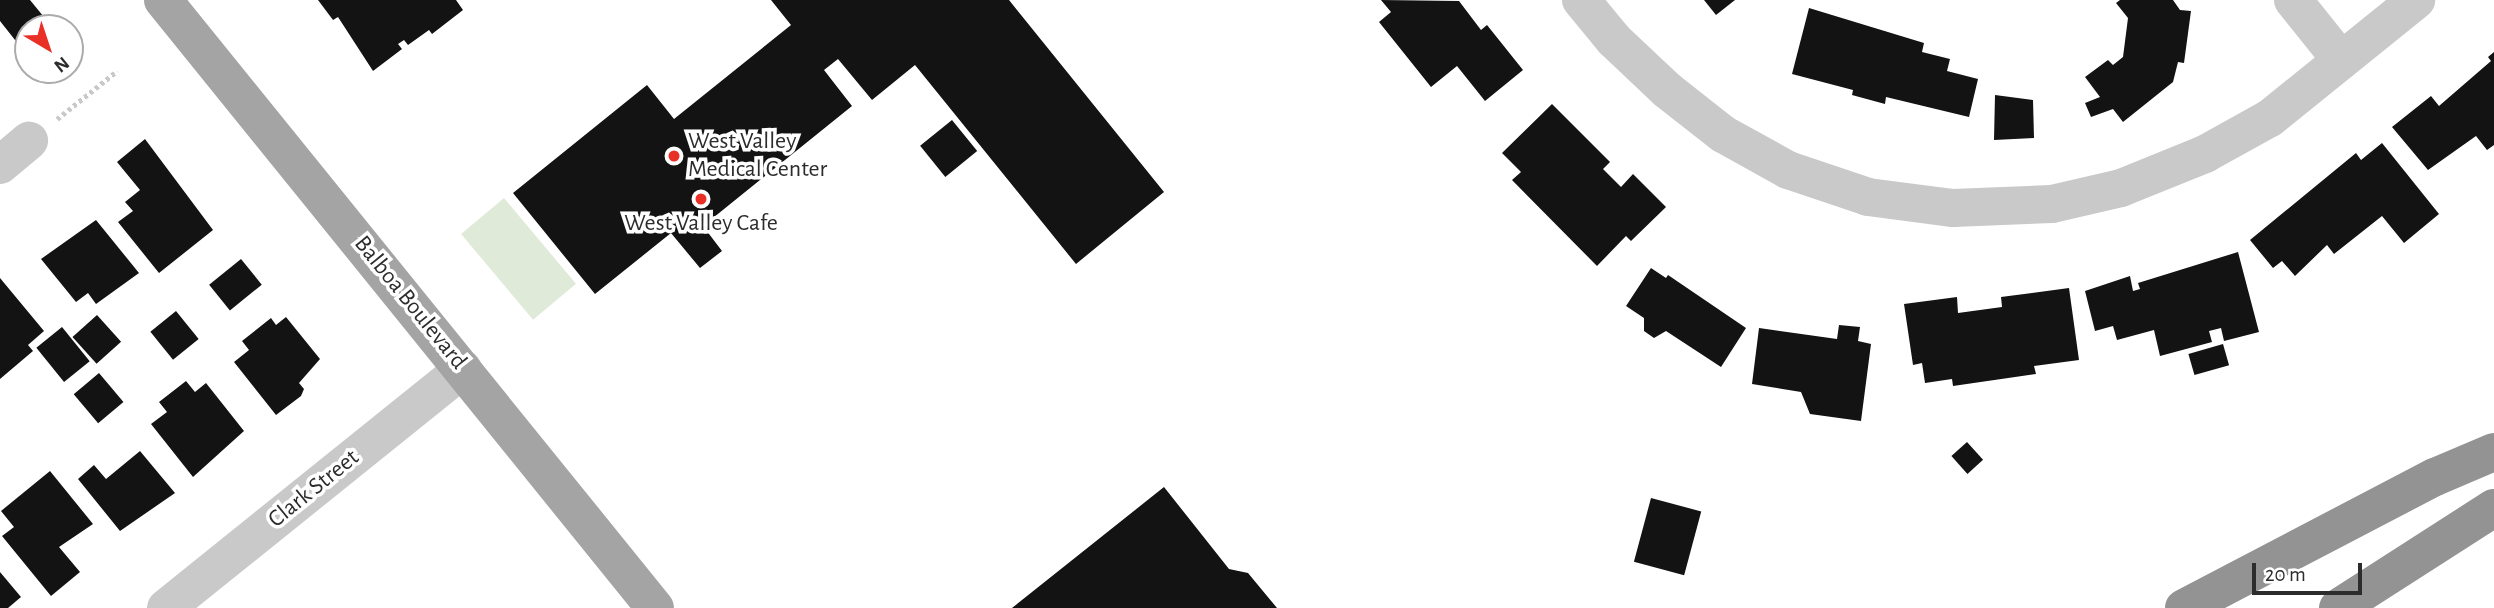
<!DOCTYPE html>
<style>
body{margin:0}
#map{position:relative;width:2494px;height:608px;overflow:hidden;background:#fff;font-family:"Alegreya Sans",sans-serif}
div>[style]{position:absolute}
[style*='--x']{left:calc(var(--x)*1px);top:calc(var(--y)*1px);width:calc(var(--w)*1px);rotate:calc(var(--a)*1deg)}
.green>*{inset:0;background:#e0ead8;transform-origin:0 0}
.building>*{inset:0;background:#131313;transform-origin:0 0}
.path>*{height:4.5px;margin-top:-2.25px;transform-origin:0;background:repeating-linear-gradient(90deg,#c9c9c9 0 3.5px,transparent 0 7px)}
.minor>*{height:38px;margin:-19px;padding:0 19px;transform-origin:19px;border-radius:19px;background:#c9c9c9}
.major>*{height:38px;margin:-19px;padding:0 19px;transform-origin:19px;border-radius:19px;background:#a4a4a4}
.highway>*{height:38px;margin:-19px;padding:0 19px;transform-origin:19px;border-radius:19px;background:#939393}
.dots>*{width:19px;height:19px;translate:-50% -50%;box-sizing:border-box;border:4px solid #fff;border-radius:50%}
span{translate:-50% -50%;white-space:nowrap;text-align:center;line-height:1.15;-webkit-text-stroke:7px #fff;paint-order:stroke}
.poi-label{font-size:24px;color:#2c2c2c}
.left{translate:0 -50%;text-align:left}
.street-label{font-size:24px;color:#2c2c2c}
.north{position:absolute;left:14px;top:14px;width:70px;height:70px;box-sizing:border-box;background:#fff;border:2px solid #ababab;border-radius:50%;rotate:141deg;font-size:19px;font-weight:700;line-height:28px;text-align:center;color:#2c2c2c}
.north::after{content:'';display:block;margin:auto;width:24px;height:32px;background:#ea2f27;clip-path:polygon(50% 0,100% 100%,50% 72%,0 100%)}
.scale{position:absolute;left:2252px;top:563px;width:110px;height:32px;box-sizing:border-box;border:4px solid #2c2c2c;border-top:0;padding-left:9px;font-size:21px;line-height:24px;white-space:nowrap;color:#2c2c2c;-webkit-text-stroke:5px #fff;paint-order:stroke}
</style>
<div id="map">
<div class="green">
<div style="left:504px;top:198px;width:112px;height:56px;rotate:50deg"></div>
</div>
<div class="building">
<div style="clip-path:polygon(0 0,30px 0,48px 22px,40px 28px,28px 28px,28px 37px,19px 45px,0 21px)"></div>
<div style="clip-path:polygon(318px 0,456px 0,463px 10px,432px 34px,429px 30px,408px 45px,404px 40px,398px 44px,402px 49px,373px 71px,338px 17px,333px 20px)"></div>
<div style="clip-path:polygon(771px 0,1009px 0,1164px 192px,1076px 264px,915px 65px,872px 100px,838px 59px,824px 70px,852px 106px,703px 226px,722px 251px,700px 268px,671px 233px,595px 294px,513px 193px,647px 85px,674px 119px,791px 25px)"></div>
<div style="clip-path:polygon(1381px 0,1459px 1px,1481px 30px,1487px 25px,1523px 70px,1485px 101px,1457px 66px,1431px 87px,1379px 22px,1391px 12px)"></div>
<div style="clip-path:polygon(1704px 0,1735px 0,1716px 15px)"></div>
<div style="clip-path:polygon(2120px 0,2173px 0,2180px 10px,2191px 11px,2184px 63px,2178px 62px,2173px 82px,2123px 122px,2113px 109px,2091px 117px,2085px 103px,2100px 97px,2085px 77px,2108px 60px,2113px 65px,2123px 57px,2128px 18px,2116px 3px)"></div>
<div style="clip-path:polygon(1809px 8px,1924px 43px,1922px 52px,1950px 59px,1947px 71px,1978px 79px,1969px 117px,1886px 97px,1885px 104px,1852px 95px,1853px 90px,1792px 74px)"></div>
<div style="clip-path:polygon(2494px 52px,2494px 145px,2487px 150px,2476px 136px,2428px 170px,2392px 127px,2431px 96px,2439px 106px,2491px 61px,2488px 57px)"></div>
<div style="clip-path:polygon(1995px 95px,2033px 100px,2034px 138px,1994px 140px)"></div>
<div style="clip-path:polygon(1552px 104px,1610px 162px,1603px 169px,1621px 187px,1633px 174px,1666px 207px,1631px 241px,1626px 236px,1597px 266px,1512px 180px,1521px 172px,1502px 153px)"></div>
<div style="left:952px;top:120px;width:40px;height:41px;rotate:51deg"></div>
<div style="clip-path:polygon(145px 139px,213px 230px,159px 273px,118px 222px,133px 211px,125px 202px,140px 190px,117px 162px)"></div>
<div style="clip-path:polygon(2382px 143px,2439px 214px,2404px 243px,2382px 216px,2334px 254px,2327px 245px,2295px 276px,2282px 261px,2273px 268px,2250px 240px,2356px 153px,2361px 160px)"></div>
<div style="clip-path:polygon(96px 220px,139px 273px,96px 304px,88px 293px,76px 302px,41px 259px)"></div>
<div style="clip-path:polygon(2238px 252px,2259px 332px,2224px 341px,2221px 328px,2209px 331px,2212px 342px,2160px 356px,2154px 330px,2117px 340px,2113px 326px,2095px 331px,2085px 291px,2130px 276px,2133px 291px,2140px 289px,2138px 283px)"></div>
<div style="left:241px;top:259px;width:33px;height:41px;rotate:51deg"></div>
<div style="clip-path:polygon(1651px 268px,1666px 278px,1668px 275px,1746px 328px,1721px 367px,1666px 331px,1654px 338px,1644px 331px,1644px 318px,1626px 306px)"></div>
<div style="clip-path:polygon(0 278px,44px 331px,28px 345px,33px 351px,0 379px)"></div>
<div style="clip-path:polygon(2069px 288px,2079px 360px,2034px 366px,2036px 374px,1953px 386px,1952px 379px,1925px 383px,1922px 363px,1913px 365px,1904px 304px,1957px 297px,1958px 313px,2002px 307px,2001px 297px)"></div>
<div style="left:176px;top:311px;width:36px;height:33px;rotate:51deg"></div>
<div style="left:97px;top:315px;width:36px;height:33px;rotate:48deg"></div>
<div style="clip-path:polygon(286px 317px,320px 359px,299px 383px,304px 389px,301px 396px,276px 415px,234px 362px,249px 350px,242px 341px,271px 318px,276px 325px)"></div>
<div style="clip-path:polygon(1839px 325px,1860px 327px,1858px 341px,1871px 344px,1861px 421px,1810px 414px,1801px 392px,1752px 384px,1759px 328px,1837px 339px)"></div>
<div style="left:62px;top:327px;width:44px;height:33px;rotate:51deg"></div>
<div style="left:2223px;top:344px;width:22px;height:36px;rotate:74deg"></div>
<div style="left:99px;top:373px;width:38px;height:33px;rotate:50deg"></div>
<div style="clip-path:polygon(186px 381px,195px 392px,206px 383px,244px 431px,193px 477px,151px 424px,167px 412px,159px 402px)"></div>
<div style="left:1967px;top:442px;width:24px;height:21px;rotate:48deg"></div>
<div style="clip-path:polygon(140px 451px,175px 493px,120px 531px,78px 479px,94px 465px,106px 479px)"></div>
<div style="clip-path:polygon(50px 471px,93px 524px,59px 547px,80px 572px,51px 596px,2px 536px,14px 527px,1px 511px)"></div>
<div style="clip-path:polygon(1164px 487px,1229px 569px,1248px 573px,1277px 608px,1012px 608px)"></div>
<div style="left:1651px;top:498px;width:52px;height:66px;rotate:15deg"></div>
<div style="clip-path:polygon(0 572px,21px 597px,8px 608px,0 608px)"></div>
</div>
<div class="path">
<div style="--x:57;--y:119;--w:77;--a:-38.7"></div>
</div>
<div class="minor">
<div style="--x:1581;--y:0;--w:52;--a:50.5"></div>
<div style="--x:1614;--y:40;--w:73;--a:43.3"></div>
<div style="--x:1667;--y:90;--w:71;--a:38.2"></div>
<div style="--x:1723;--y:134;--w:74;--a:29"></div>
<div style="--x:1788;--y:170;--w:84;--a:18.6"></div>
<div style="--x:1868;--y:197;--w:86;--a:7.4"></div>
<div style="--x:1953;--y:208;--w:99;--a:-2.3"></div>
<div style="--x:2052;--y:204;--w:71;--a:-13.1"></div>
<div style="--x:2121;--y:188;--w:91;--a:-22"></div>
<div style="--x:2205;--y:154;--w:74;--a:-29"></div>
<div style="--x:2270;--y:118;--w:188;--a:-38.9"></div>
<div style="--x:2293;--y:0;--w:77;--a:51.3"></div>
<div style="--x:0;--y:165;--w:38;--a:-40"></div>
<div style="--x:166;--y:608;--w:381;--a:-38.8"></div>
</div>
<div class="major">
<div style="--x:163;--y:0;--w:782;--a:51.02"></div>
</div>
<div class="highway">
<div style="--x:2184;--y:608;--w:283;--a:-27.6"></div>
<div style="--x:2435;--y:477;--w:64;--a:-23"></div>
<div style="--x:2338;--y:608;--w:185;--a:-32.7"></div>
</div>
<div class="dots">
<div style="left:674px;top:156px;background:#ea2f27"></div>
<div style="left:701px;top:199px;background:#ea2f27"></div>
</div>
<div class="poi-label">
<span class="left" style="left:688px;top:156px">West Valley<br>Medical Center</span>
<span style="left:701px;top:224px">West Valley Cafe</span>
</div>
<div class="street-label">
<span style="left:410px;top:303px;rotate:51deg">Balboa Boulevard</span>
<span style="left:314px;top:489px;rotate:-39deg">Clark Street</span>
</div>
<div class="north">N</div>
<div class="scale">20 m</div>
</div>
